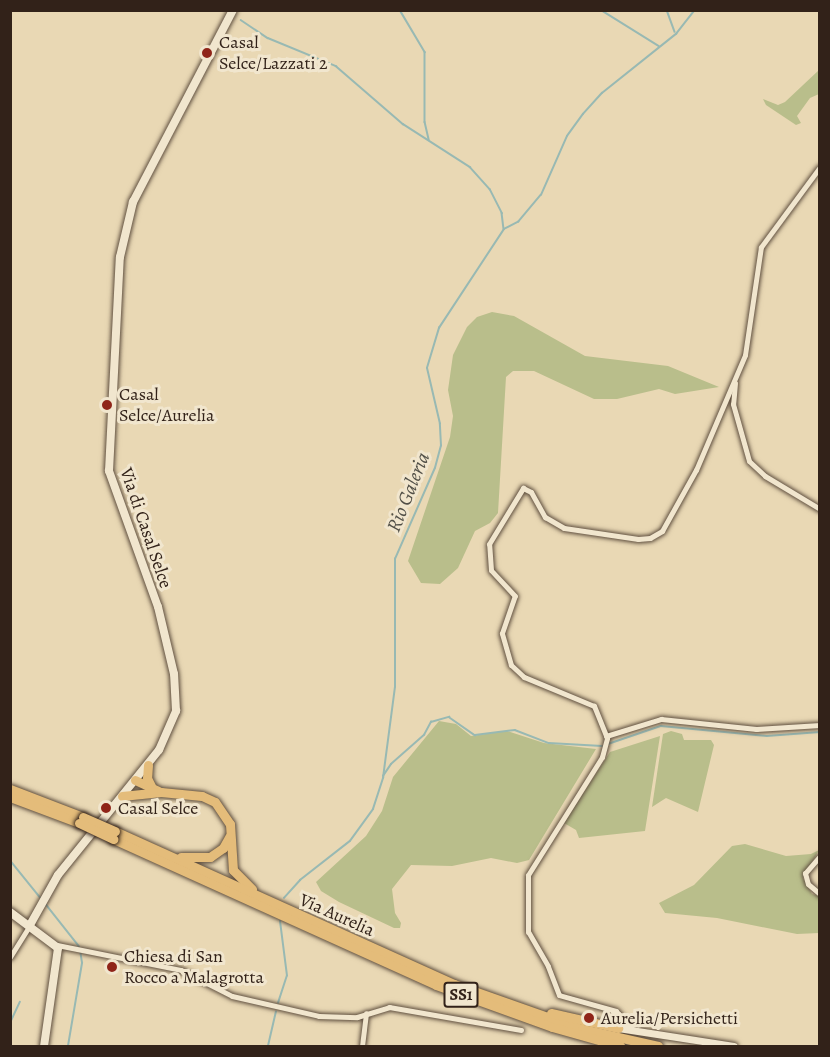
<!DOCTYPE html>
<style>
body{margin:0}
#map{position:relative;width:830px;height:1057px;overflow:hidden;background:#e9d8b4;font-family:Alegreya,serif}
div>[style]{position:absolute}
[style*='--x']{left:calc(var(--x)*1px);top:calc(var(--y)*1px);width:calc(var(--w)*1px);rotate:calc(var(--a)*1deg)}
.green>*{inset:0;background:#b9be8b}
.stream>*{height:1.5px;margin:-0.75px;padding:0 0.75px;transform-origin:0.75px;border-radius:0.75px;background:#98b9b3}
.roads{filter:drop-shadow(0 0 2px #605040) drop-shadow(0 0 2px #605040)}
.minor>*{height:5px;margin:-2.5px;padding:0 2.5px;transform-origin:2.5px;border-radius:2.5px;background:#f1e6ce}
.tertiary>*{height:7px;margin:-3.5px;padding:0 3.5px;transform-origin:3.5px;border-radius:3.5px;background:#f1e6ce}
.secondary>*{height:8px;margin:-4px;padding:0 4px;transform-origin:4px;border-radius:4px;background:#f1e6ce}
.trunk>*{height:9px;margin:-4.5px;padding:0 4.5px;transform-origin:4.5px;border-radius:4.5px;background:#e4bc7a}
.bridges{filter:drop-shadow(0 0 2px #322219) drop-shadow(0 0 2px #322219)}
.trunk-bridge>*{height:9px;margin:-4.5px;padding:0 4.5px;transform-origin:4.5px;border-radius:4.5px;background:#e4bc7a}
.dots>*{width:16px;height:16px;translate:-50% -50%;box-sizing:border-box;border:3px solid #f1e6ce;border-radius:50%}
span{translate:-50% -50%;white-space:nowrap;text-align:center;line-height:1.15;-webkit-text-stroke:6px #f1e6ce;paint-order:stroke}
.shield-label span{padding:2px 4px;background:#f1e6ce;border:2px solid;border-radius:4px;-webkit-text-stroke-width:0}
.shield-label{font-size:16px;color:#322219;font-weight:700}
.poi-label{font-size:18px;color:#322219}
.left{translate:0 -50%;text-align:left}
.street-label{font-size:18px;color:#322219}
.water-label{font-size:20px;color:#514f47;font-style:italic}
.frame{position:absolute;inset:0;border:12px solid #322219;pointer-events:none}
</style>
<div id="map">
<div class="green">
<div style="clip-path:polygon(819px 70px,819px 94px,810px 98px,797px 116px,801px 123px,796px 125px,766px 105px,763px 99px,778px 105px,785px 102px)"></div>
<div style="clip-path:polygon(492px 312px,514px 316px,585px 356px,668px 366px,719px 387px,675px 394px,659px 389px,617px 399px,594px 399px,534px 371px,513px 371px,506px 377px,498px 513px,490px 523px,475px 531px,458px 568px,440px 584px,421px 583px,408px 561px,450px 437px,453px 416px,448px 390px,453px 355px,467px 327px,477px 317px)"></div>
<div style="clip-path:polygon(439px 721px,456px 724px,471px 736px,507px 731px,544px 743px,596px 749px,529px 860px,517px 863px,491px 858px,452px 866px,411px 865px,392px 889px,395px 913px,401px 923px,400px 928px,394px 928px,339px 902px,321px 891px,316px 882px,366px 836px,382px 811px,393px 777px)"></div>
<div style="clip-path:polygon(671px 731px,682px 734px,684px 740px,711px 740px,714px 745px,698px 812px,666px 798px,652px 807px,663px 734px)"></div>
<div style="clip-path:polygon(660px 736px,645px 831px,579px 838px,576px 830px,564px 823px,610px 752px)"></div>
<div style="clip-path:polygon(745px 844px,786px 856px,811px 854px,819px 850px,803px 878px,812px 894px,819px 896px,819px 933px,797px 934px,717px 918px,665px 913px,659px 903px,694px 885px,732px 846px)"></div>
</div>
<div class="stream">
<div style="--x:400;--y:10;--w:49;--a:59.2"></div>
<div style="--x:425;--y:52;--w:70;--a:90"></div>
<div style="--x:425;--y:122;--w:18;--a:77"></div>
<div style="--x:601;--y:10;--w:68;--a:31.8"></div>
<div style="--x:667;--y:10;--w:23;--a:70"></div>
<div style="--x:241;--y:20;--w:32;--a:34"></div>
<div style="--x:268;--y:38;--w:74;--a:22.4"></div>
<div style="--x:336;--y:66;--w:89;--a:40.9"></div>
<div style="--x:403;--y:124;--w:80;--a:32.7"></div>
<div style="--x:470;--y:167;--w:30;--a:48"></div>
<div style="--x:490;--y:189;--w:27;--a:63"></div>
<div style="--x:502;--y:213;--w:16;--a:83"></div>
<div style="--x:608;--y:744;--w:56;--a:-18.8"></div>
<div style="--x:661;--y:726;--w:106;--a:5.4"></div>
<div style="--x:767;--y:736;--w:53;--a:-4.3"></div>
<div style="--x:383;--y:776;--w:14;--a:-56"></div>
<div style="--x:391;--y:764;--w:44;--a:-41.3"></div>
<div style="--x:424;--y:735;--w:15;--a:-62"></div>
<div style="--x:431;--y:722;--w:19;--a:-16"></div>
<div style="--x:449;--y:717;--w:32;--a:35"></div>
<div style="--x:475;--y:735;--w:40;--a:-7.1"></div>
<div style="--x:515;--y:730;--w:36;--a:21"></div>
<div style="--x:549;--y:743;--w:53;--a:3.2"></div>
<div style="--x:10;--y:860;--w:48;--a:51"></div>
<div style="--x:284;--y:898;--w:24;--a:-48"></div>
<div style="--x:300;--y:880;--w:63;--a:-38"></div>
<div style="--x:350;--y:841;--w:39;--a:-54"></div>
<div style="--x:373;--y:809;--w:33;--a:-72"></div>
<div style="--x:383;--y:778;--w:92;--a:-82.5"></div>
<div style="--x:395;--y:687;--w:128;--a:-90"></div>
<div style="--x:395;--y:559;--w:99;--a:-66.3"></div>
<div style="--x:435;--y:468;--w:23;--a:-75"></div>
<div style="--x:441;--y:446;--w:22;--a:-93"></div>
<div style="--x:440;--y:424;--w:57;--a:-103.1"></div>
<div style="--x:427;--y:368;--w:42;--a:-73.3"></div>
<div style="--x:439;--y:328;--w:118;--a:-56.7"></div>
<div style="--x:504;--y:229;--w:16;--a:-27"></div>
<div style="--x:518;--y:222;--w:35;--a:-50"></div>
<div style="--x:541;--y:195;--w:64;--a:-66.2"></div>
<div style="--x:567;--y:136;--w:27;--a:-54"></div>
<div style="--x:583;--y:114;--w:28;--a:-48"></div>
<div style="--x:602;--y:93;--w:95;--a:-38.6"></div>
<div style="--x:676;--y:34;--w:31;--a:-52"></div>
<div style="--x:45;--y:903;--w:55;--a:51.7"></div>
<div style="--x:278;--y:1003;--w:28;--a:-72"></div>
<div style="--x:287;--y:976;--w:55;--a:-97.3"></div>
<div style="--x:10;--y:1023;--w:23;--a:-65"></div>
<div style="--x:68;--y:1046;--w:84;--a:-80.4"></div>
<div style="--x:82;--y:963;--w:12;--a:-99"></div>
<div style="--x:268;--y:1046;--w:35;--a:-77"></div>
</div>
<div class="roads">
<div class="minor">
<div style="--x:735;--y:383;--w:21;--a:95"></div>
<div style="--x:733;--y:404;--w:59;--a:74.3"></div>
<div style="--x:749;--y:461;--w:22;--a:43"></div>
<div style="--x:765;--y:476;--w:64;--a:31"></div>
<div style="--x:606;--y:736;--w:58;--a:-17.2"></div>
<div style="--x:661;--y:719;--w:96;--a:6"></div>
<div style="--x:756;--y:729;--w:64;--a:-3.6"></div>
<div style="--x:820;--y:856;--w:23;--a:131"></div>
<div style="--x:805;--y:873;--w:11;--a:75"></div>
<div style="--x:808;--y:884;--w:16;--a:40"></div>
<div style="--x:57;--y:945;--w:126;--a:11.4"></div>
<div style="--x:181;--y:970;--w:57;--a:27"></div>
<div style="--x:232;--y:996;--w:89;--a:12.9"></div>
<div style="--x:319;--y:1016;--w:38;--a:2"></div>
<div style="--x:357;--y:1017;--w:34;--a:-17"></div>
<div style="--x:389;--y:1007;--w:134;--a:9.9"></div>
<div style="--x:10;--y:957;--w:38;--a:-58"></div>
<div style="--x:613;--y:1012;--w:17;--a:73"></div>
<div style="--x:633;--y:1030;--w:25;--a:-132"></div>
<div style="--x:616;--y:1011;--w:59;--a:-164.3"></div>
<div style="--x:559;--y:995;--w:31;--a:-111"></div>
<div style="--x:548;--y:966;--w:39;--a:-120"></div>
<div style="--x:528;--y:932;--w:57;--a:-90"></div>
<div style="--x:528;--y:875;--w:139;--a:-57.9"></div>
<div style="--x:602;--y:757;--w:20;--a:-75"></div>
<div style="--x:607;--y:738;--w:35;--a:-112"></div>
<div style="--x:594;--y:706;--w:76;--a:-157.5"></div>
<div style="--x:524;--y:677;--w:18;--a:-137"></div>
<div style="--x:511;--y:665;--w:33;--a:-106"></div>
<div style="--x:502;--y:633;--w:39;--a:-71"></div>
<div style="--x:515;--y:596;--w:35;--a:-133"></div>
<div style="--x:491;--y:570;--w:26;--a:-94"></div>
<div style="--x:489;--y:544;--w:66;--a:-58.7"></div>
<div style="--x:523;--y:488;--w:9;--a:27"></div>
<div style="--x:531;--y:492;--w:29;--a:61"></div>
<div style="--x:545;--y:517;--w:22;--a:30"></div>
<div style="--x:564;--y:528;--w:75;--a:8.5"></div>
<div style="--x:638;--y:539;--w:12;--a:-5"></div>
<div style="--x:650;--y:538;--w:14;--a:-30"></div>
<div style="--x:662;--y:531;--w:70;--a:-60.9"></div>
<div style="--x:696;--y:470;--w:125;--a:-66.9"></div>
<div style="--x:745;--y:355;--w:109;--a:-81.6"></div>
<div style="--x:761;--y:247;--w:99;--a:-53.6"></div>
<div style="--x:362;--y:1046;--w:33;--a:-83"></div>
</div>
<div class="tertiary">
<div style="--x:618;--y:1028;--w:117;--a:8.8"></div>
</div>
<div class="secondary">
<div style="--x:10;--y:912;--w:60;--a:36.9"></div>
<div style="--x:58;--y:948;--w:99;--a:98.1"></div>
<div style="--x:30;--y:925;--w:57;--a:-60.8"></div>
<div style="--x:58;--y:875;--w:161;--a:-51.1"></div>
<div style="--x:159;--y:750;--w:43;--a:-66.4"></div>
<div style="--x:176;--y:711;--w:37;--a:-93"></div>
<div style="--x:174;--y:674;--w:69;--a:-103.4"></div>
<div style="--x:158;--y:607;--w:145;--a:-109.8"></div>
<div style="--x:109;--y:471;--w:214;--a:-87.1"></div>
<div style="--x:120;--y:257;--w:57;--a:-76.7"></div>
<div style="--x:133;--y:202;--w:216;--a:-62.5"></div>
</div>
<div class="trunk">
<div style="--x:148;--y:765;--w:13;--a:94"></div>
<div style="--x:147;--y:778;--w:9;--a:63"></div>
<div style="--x:135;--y:780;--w:26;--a:25"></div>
<div style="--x:10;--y:789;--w:78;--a:21"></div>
<div style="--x:122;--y:796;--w:39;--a:-6"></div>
<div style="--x:161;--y:792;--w:41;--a:5.6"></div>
<div style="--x:202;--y:796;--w:14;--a:25"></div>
<div style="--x:215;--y:802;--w:27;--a:56"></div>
<div style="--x:230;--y:824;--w:46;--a:86.3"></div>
<div style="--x:233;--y:870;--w:27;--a:45"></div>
<div style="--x:10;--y:797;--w:74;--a:20.6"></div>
<div style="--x:115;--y:831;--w:372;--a:24.3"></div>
<div style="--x:454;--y:984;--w:136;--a:19.4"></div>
<div style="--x:582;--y:1029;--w:78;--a:12.6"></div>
<div style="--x:113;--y:839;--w:354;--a:24.3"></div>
<div style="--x:436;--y:985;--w:123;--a:19.9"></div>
<div style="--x:552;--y:1027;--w:71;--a:15.6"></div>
<div style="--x:181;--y:857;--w:29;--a:0"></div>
<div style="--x:210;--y:857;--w:16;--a:-35"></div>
<div style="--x:223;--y:848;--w:13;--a:-61"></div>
<div style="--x:551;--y:1013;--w:69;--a:12.6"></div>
</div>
</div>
<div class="bridges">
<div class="trunk-bridge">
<div style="--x:83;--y:817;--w:35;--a:24"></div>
<div style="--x:79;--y:823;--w:38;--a:25"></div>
</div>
</div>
<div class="dots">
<div style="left:207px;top:53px;background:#8f2418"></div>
<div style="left:107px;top:405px;background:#8f2418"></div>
<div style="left:106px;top:808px;background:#8f2418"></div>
<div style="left:112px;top:967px;background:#8f2418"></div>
<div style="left:589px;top:1018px;background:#8f2418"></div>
</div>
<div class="shield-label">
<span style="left:461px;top:995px">SS1</span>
</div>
<div class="poi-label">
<span class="left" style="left:219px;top:53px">Casal<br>Selce/Lazzati 2</span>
<span class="left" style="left:119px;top:405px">Casal<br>Selce/Aurelia</span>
<span class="left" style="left:118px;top:808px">Casal Selce</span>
<span class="left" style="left:124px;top:967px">Chiesa di San<br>Rocco a Malagrotta</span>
<span class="left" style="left:601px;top:1018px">Aurelia/Persichetti</span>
</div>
<div class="street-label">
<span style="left:146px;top:528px;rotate:71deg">Via di Casal Selce</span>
<span style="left:337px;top:915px;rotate:24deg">Via Aurelia</span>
</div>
<div class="water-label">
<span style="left:408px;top:492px;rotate:-68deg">Rio Galeria</span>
</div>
<div class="frame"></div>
</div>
